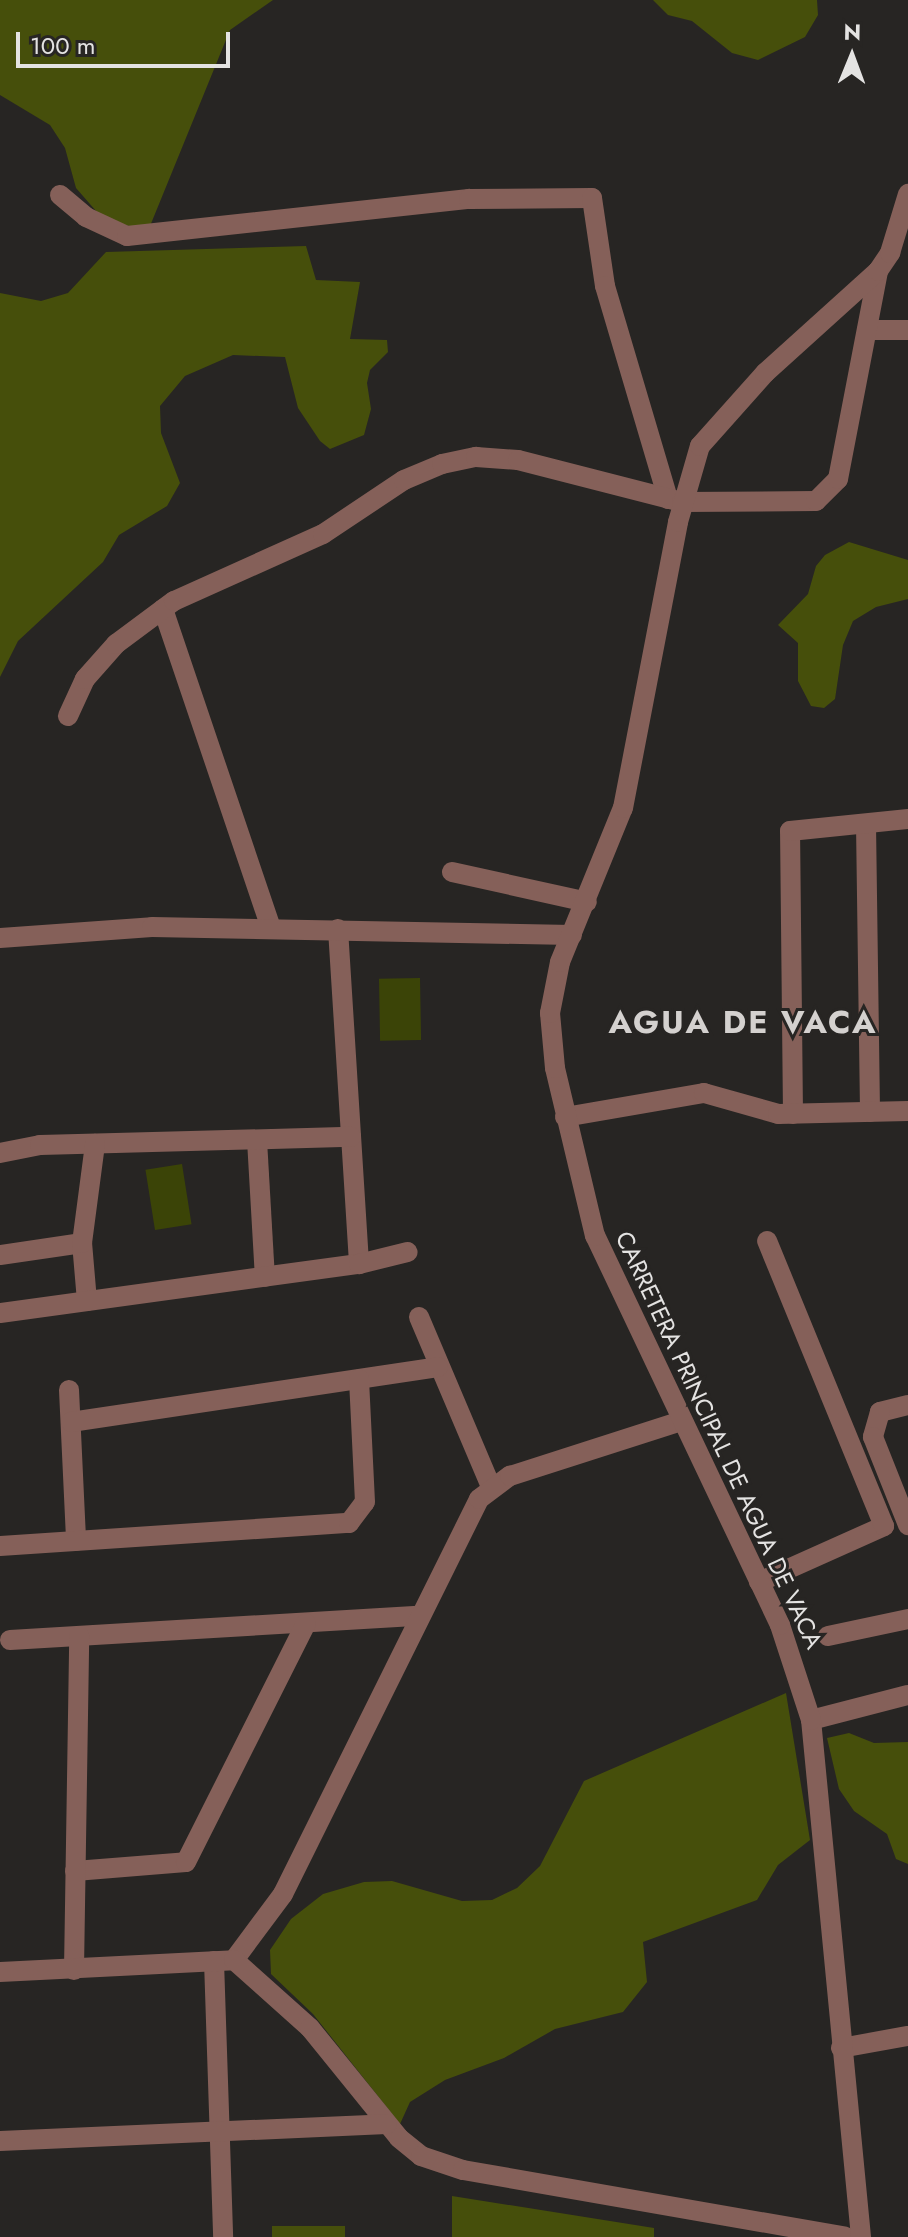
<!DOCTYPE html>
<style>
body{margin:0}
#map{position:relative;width:908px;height:2237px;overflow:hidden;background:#272523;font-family:Jost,sans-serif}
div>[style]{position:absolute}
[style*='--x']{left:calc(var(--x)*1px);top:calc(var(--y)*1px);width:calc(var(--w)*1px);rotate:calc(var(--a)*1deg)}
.green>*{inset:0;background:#3b4407;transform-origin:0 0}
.forest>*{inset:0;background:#464f0b;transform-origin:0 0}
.minor>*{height:20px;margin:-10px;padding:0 10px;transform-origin:10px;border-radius:10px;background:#856059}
span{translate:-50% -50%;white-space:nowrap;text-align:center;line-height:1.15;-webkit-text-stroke:6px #272523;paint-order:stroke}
.street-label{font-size:24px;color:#e4e3e2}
.district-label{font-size:32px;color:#d4d1cf;font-weight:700;letter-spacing:2px}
.north{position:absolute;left:812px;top:16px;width:80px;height:80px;-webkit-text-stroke:6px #272523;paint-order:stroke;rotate:1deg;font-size:22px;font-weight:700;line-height:32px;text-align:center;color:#e4e3e2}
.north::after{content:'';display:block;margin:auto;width:28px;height:36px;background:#e4e3e2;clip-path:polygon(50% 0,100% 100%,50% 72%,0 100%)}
.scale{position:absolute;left:16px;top:32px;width:214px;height:36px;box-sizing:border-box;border:4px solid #e4e3e2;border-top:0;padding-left:10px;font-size:24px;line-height:28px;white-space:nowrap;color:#e4e3e2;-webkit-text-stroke:6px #272523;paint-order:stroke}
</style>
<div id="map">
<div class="green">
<div style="left:420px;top:978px;width:62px;height:41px;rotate:89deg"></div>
<div style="left:182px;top:1164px;width:61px;height:37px;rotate:81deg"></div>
</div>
<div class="forest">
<div style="clip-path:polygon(0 0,273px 0,230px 30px,148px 231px,103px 219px,76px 188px,65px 148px,50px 125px,0 95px)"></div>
<div style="clip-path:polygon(653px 0,817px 0,818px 15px,805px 37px,758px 60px,732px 53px,692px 21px,668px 15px)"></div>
<div style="clip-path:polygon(306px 246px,316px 280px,360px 282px,350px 339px,387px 340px,388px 352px,370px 370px,367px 383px,371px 409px,364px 435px,330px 449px,320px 441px,298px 408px,285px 357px,233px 355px,185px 376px,160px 406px,161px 433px,180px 483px,167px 506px,119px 535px,103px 562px,18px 641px,0 677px,0 293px,41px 301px,68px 293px,106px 252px)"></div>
<div style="clip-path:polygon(849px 542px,908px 560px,908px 599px,876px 607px,853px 621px,843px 645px,835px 699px,824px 708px,811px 706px,798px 681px,798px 643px,778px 625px,808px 594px,816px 566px,825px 555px)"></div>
<div style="clip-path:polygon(786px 1693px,810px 1840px,778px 1865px,757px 1900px,643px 1942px,647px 1982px,623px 2012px,555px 2029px,504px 2058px,445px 2080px,410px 2102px,400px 2124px,313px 2014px,271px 1974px,270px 1950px,291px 1919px,323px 1894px,364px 1882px,392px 1881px,462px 1901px,492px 1900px,517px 1888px,540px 1866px,584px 1781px)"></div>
<div style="clip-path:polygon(849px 1733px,874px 1743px,908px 1742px,908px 1864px,896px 1859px,887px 1834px,854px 1811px,839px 1789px,827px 1738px)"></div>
<div style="clip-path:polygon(452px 2196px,654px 2228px,654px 2237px,452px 2237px)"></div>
<div style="left:272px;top:2226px;width:73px;height:11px"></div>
</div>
<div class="minor">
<div style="--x:60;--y:195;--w:34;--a:40"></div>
<div style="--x:86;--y:217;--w:45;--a:24.9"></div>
<div style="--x:127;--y:236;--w:344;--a:-6.2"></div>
<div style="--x:469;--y:199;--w:123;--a:-0.5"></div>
<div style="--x:592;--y:198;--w:89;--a:81.6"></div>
<div style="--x:605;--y:286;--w:222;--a:73.5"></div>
<div style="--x:867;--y:330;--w:41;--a:0"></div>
<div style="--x:163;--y:609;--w:337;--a:71.3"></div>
<div style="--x:68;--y:716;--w:41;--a:-65.3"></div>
<div style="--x:85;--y:679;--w:47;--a:-48.5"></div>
<div style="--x:116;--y:644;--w:72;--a:-36.6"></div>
<div style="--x:174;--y:601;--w:163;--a:-24.2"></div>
<div style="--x:323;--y:534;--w:97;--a:-33.7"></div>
<div style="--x:404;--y:480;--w:41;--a:-22.8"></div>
<div style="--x:442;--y:464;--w:35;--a:-12"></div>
<div style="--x:476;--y:457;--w:42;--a:4.1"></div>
<div style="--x:518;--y:460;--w:169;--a:14.4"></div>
<div style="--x:682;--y:502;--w:134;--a:-0.4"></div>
<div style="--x:816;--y:501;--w:31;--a:-45"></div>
<div style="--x:838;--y:479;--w:212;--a:-79.1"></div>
<div style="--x:866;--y:824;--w:288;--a:89.2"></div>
<div style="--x:452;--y:872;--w:138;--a:12.5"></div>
<div style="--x:338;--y:929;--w:336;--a:86.4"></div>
<div style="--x:0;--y:938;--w:152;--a:-4.1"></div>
<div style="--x:152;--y:927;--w:420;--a:1.1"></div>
<div style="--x:793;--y:1114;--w:283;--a:-90.6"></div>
<div style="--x:790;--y:831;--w:119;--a:-5.8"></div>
<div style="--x:565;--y:1117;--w:141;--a:-9.8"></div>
<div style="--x:704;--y:1093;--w:77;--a:15.8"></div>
<div style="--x:778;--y:1114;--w:130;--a:-1.3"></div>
<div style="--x:257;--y:1140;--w:137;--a:86.7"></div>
<div style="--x:0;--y:1153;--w:41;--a:-11.3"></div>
<div style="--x:40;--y:1145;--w:311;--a:-1.5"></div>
<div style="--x:0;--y:1255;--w:83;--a:-8.3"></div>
<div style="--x:87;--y:1301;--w:58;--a:-94.9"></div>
<div style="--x:82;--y:1243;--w:100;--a:-82.5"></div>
<div style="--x:0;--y:1313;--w:362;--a:-7.8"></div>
<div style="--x:359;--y:1264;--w:50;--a:-13.8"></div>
<div style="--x:419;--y:1317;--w:185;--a:67"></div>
<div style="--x:69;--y:1390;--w:151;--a:87.3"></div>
<div style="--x:908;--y:1405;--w:29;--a:166"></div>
<div style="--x:880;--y:1412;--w:26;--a:106"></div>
<div style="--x:873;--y:1437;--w:95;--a:68.3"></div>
<div style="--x:71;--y:1422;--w:371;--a:-8.5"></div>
<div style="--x:0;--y:1546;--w:350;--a:-3.8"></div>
<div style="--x:349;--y:1523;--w:26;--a:-53"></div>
<div style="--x:365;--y:1502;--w:123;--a:-92.8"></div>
<div style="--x:759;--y:1582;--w:137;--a:-24.1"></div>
<div style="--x:884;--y:1526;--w:308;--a:-112.3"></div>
<div style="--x:828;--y:1636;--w:82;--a:-12"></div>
<div style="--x:10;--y:1640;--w:409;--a:-3.4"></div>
<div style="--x:811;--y:1720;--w:100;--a:-14.5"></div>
<div style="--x:75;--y:1871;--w:111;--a:-4.6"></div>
<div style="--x:186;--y:1862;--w:267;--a:-63.3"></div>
<div style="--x:234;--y:1960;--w:82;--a:-53.4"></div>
<div style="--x:283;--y:1894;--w:441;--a:-63.6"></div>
<div style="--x:479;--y:1499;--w:39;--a:-37"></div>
<div style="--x:510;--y:1476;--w:180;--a:-17.8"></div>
<div style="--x:214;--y:1961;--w:276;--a:88.1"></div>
<div style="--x:74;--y:1970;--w:334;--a:-89.1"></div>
<div style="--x:0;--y:1972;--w:234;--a:-2.9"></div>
<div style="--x:234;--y:1960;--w:102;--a:41.8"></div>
<div style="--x:310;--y:2028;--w:141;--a:51"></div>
<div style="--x:399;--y:2138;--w:28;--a:39"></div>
<div style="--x:421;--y:2156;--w:44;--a:18.4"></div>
<div style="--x:463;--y:2170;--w:388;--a:9.9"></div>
<div style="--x:841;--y:2048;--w:68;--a:-10.2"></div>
<div style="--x:0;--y:2141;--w:387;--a:-2.5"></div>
<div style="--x:861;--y:2237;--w:519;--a:-95.52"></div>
<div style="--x:811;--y:1720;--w:100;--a:-108.1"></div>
<div style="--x:780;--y:1625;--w:431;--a:-115.4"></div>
<div style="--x:595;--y:1236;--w:173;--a:-103.4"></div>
<div style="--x:555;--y:1068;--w:55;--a:-95.2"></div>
<div style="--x:550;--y:1013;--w:52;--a:-78.9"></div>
<div style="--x:560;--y:962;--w:166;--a:-67.8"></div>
<div style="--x:623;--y:808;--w:291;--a:-79.1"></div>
<div style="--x:678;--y:522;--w:79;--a:-73.9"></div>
<div style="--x:700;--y:446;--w:98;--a:-48.3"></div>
<div style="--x:765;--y:373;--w:152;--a:-42.1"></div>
<div style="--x:878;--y:271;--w:22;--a:-56"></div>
<div style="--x:890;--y:253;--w:62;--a:-73"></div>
</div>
<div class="street-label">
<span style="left:719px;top:1440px;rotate:65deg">CARRETERA PRINCIPAL DE AGUA DE VACA</span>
</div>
<div class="district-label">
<span style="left:743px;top:1022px">AGUA DE VACA</span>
</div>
<div class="north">N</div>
<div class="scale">100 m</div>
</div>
